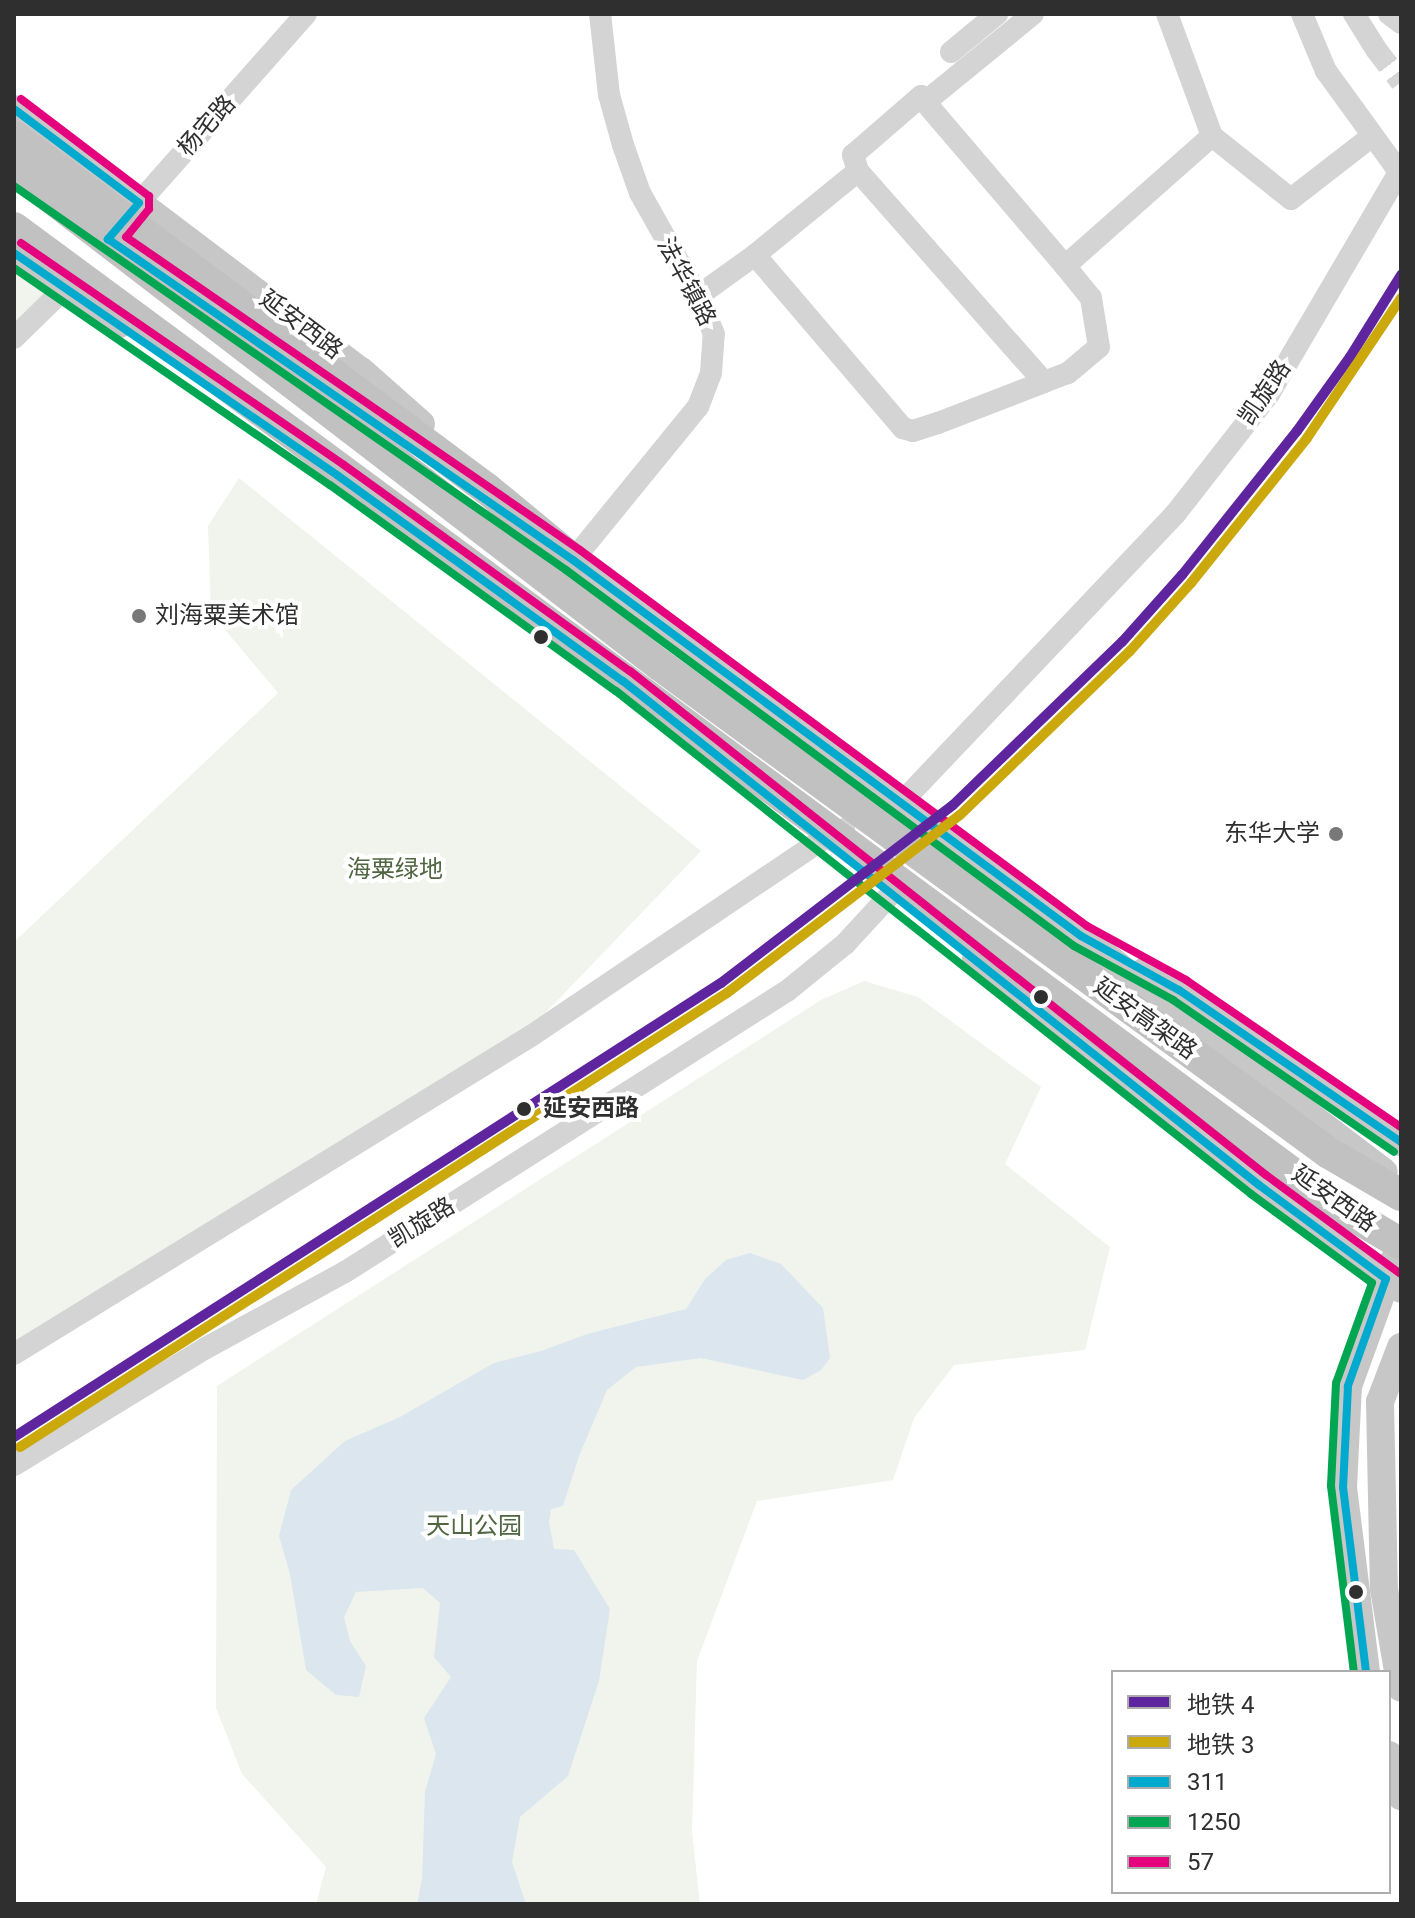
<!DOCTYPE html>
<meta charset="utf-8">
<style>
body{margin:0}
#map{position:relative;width:1415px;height:1918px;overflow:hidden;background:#fff;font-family:Roboto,"Noto Sans SC",sans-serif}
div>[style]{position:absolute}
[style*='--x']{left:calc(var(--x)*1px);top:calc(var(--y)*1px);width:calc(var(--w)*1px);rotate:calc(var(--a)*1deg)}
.green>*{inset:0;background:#f0f4ed}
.water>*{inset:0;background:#dbe6ef}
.minor-tunnel>*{height:22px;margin-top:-11px;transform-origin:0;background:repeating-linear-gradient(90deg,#d5d5d5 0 22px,transparent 0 33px)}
.minor>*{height:22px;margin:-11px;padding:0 11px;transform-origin:11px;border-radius:11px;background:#d4d4d4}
.major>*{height:28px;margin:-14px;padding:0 14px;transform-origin:14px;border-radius:14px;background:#c7c7c7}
.highway>*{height:32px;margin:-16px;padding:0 16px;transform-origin:16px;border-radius:16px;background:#c1c1c1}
.highway-bridge>*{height:32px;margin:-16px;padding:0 16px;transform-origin:16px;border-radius:16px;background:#c1c1c1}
.bus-1>*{height:8px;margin:-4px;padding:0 4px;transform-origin:4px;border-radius:4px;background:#00a9ce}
.bus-2>*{height:8px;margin:-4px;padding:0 4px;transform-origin:4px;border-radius:4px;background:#00a651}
.bus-3>*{height:8px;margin:-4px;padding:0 4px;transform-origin:4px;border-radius:4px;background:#e5007d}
.metro-1>*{height:10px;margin:-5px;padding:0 5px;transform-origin:5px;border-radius:5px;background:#5f259f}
.metro-2>*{height:10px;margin:-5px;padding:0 5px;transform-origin:5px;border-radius:5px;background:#cba80c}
.dots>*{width:22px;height:22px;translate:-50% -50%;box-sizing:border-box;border:4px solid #fff;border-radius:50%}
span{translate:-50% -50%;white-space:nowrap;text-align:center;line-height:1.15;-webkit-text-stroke:8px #fff;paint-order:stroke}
.street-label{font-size:24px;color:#2f2f2f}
.poi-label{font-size:24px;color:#2f2f2f}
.left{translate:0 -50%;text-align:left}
.right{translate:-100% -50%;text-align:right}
.park-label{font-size:24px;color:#4f6641}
.stop-label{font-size:24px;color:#2f2f2f;font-weight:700}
.frame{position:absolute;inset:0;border:16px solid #2f2f2f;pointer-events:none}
.legend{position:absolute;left:1111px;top:1670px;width:280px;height:224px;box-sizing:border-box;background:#fff;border:2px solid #acacac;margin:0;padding:10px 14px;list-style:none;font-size:24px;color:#2f2f2f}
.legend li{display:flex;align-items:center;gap:16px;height:40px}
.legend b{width:40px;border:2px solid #acacac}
</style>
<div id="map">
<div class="green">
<div style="clip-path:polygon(14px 264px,53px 289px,14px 324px)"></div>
<div style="clip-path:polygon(239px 478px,701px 851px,531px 1028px,14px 1350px,14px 942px,278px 693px,211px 613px,208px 526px)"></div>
<div style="clip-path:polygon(864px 981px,918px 997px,1041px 1087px,1005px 1164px,1110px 1247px,1085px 1350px,954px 1365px,914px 1418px,893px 1480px,757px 1501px,697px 1661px,692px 1832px,700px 1904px,316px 1904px,326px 1867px,242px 1774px,216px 1708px,217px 1386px,821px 1000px)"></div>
</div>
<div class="water">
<div style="clip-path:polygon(750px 1253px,781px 1264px,823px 1308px,830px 1358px,821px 1370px,803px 1380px,701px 1358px,636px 1367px,607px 1390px,579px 1456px,563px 1506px,551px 1509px,549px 1522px,554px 1549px,574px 1550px,610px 1609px,599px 1681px,568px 1776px,520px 1817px,512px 1862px,526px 1904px,417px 1904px,422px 1879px,425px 1792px,436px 1754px,424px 1718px,451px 1677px,434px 1657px,440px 1603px,423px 1588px,356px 1592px,344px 1617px,350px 1641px,366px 1666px,359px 1697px,336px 1695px,306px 1670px,290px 1574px,279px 1536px,291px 1490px,345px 1441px,400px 1417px,494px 1363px,541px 1351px,587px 1334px,686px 1309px,705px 1279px,726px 1260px)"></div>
</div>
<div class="minor-tunnel">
<div style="--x:1375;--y:48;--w:43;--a:52.6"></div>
</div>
<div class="minor">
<div style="--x:1033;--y:14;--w:139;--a:140.8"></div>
<div style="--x:925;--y:102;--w:216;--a:49.5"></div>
<div style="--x:1065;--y:266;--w:196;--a:-41.5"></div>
<div style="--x:1212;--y:136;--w:130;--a:-110.2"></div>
<div style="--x:1302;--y:14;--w:62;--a:67.2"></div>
<div style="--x:1326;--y:71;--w:126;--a:54"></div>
<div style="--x:1354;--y:14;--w:40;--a:58"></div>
<div style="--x:1389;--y:14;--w:15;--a:37"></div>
<div style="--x:951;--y:52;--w:60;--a:-39.6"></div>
<div style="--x:1212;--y:136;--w:101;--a:38.6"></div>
<div style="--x:1291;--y:199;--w:101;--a:-37.8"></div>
<div style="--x:858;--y:171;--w:17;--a:-107"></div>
<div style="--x:853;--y:155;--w:90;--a:-40.9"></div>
<div style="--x:921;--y:96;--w:7;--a:56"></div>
<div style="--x:129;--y:214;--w:267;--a:-48.5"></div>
<div style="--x:698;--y:296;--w:70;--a:-35.7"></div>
<div style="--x:14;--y:338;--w:73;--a:-44.4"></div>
<div style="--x:1044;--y:382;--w:281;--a:-131.4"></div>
<div style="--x:858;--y:171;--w:133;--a:140.8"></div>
<div style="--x:755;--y:255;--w:228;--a:49.5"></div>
<div style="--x:903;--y:428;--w:10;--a:17"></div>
<div style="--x:913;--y:431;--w:26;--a:-18"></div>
<div style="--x:938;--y:423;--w:114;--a:-21.1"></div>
<div style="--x:1044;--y:382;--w:26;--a:-21"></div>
<div style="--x:1068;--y:373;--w:40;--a:-40"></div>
<div style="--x:1099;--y:347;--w:50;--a:-99.3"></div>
<div style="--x:1091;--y:298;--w:41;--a:-129.1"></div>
<div style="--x:573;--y:560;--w:198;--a:-50.8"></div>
<div style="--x:698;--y:407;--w:36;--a:-69"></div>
<div style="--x:711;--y:373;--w:39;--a:-86"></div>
<div style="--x:714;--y:334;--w:41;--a:-112.8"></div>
<div style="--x:698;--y:296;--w:118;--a:-119.4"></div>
<div style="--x:640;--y:193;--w:51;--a:-109.5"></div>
<div style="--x:623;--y:145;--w:52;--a:-105.6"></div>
<div style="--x:609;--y:95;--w:81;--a:-96.3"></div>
<div style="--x:886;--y:810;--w:15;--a:-23"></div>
<div style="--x:900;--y:804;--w:401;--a:-46.5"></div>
<div style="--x:1176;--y:513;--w:151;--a:-52"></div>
<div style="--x:1269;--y:394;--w:261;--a:-59.6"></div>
<div style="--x:14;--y:1354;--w:607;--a:-31.6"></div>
<div style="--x:531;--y:1036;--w:354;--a:-34"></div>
<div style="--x:824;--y:838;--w:22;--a:-24"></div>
<div style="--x:14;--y:1465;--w:225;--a:-31.4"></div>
<div style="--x:206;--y:1348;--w:158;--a:-28.7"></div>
<div style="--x:345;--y:1272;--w:524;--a:-32.45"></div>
<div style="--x:787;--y:991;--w:75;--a:-39"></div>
<div style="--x:845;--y:944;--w:68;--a:-47.4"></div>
<div style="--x:891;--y:894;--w:26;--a:-86"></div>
</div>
<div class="major">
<div style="--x:14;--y:109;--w:435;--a:37.1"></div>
<div style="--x:361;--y:371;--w:80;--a:41.5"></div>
<div style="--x:14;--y:253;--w:127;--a:34.1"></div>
<div style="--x:555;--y:547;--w:654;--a:36.48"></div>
<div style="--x:1081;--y:936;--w:156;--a:39"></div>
<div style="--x:1202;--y:1034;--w:228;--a:37.2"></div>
<div style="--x:976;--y:958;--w:363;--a:38.7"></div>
<div style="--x:1259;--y:1185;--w:176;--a:36.2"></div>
<div style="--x:1145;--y:971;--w:170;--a:32.8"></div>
<div style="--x:1288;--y:1063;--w:138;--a:35"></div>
<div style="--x:1401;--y:1347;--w:59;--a:110.9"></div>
<div style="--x:1380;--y:1402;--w:187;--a:88.8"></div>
<div style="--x:1384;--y:1589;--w:100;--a:80.3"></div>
<div style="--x:1366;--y:1672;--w:186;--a:-97.1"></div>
<div style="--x:1343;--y:1487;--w:101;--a:-87.2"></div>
<div style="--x:1348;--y:1386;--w:132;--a:-70.1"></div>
<div style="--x:1389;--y:1755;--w:43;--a:73.7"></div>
</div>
<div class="highway">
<div style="--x:487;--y:489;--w:112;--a:39.5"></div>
</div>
<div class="highway-bridge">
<div style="--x:14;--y:137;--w:590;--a:36.66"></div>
<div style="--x:14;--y:169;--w:814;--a:37.52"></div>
<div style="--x:660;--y:665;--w:828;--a:36.11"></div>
<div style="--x:1329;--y:1153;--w:83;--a:30.3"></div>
<div style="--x:14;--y:228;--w:1642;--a:36.48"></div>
<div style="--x:1334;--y:1204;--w:78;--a:30.8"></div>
</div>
<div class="bus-1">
<div style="--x:14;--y:109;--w:156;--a:36.9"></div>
<div style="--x:139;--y:203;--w:48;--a:130.7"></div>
<div style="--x:108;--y:239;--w:565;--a:34.62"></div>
<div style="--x:573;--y:560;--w:632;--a:36.51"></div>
<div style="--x:1081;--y:936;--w:112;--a:28.9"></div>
<div style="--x:1179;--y:990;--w:269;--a:34.4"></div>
<div style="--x:14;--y:253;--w:392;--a:34.5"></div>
<div style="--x:337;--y:475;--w:352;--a:35.8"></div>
<div style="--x:623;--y:681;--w:811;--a:38.4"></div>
<div style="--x:1259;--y:1185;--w:158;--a:36.5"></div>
<div style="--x:1386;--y:1279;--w:114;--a:109.6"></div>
<div style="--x:1348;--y:1386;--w:101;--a:92.8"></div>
<div style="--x:1343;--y:1487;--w:186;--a:82.9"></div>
</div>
<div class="bus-2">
<div style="--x:14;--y:186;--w:672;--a:34.82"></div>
<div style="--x:566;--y:570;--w:632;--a:36.51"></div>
<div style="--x:1074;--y:946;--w:113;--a:28.6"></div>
<div style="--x:1173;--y:1000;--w:268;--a:34.5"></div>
<div style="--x:14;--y:268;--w:383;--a:34.5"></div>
<div style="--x:330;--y:485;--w:352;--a:35.8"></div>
<div style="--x:616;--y:691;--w:810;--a:38.38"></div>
<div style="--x:1251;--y:1194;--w:150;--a:36.3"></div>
<div style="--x:1372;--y:1283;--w:106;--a:109.8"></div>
<div style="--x:1336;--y:1383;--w:103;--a:92.8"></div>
<div style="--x:1331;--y:1486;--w:187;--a:83"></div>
</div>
<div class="bus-3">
<div style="--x:21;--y:99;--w:161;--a:37.2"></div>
<div style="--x:149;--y:196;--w:13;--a:90"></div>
<div style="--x:149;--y:209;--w:36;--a:129"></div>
<div style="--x:126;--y:237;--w:551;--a:34.58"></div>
<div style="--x:580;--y:550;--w:631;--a:36.56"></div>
<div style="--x:1087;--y:926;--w:113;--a:28.6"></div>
<div style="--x:1186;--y:980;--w:260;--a:34.4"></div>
<div style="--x:21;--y:243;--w:392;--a:34.5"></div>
<div style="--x:344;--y:465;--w:352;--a:35.8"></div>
<div style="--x:630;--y:671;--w:811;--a:38.4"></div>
<div style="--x:1266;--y:1175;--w:167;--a:36.3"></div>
</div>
<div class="metro-1">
<div style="--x:14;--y:1437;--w:840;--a:-32.71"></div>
<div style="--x:721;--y:983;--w:292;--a:-37.5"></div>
<div style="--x:953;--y:805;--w:235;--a:-44"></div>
<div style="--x:1122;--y:642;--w:90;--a:-48.2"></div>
<div style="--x:1182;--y:575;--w:184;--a:-51.4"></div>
<div style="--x:1297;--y:431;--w:91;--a:-54.4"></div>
<div style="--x:1350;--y:357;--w:97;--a:-58.1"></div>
</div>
<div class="metro-2">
<div style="--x:20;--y:1447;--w:840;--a:-32.71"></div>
<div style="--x:727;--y:993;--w:293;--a:-37.4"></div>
<div style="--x:960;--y:815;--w:236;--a:-44"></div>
<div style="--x:1130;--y:651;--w:91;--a:-48.1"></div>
<div style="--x:1191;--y:583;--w:186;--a:-51.3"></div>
<div style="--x:1307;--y:438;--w:169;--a:-56.1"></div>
</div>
<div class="dots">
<div style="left:139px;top:616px;background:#787878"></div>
<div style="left:541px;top:637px;background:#2f2f2f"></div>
<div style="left:1336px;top:834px;background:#787878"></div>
<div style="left:1041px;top:997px;background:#2f2f2f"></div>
<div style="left:524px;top:1109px;background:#2f2f2f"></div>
<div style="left:1356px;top:1592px;background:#2f2f2f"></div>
</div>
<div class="street-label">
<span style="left:207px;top:126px;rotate:-48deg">杨宅路</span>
<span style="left:686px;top:282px;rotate:62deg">法华镇路</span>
<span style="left:301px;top:325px;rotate:37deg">延安西路</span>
<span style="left:1265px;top:393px;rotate:-56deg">凯旋路</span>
<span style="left:1145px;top:1019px;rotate:36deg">延安高架路</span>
<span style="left:1334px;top:1199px;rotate:35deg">延安西路</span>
<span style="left:422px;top:1223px;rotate:-32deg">凯旋路</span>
</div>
<div class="poi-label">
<span class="left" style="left:155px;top:616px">刘海粟美术馆</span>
<span class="right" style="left:1320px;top:834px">东华大学</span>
</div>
<div class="park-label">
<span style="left:395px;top:870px">海粟绿地</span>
<span style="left:474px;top:1527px">天山公园</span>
</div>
<div class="stop-label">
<span class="left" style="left:543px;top:1109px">延安西路</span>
</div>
<div class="frame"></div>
<ul class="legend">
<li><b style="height:10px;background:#5f259f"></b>地铁 4</li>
<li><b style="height:10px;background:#cba80c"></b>地铁 3</li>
<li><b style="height:10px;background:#00a9ce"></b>311</li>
<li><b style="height:10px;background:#00a651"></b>1250</li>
<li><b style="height:10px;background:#e5007d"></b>57</li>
</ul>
</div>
